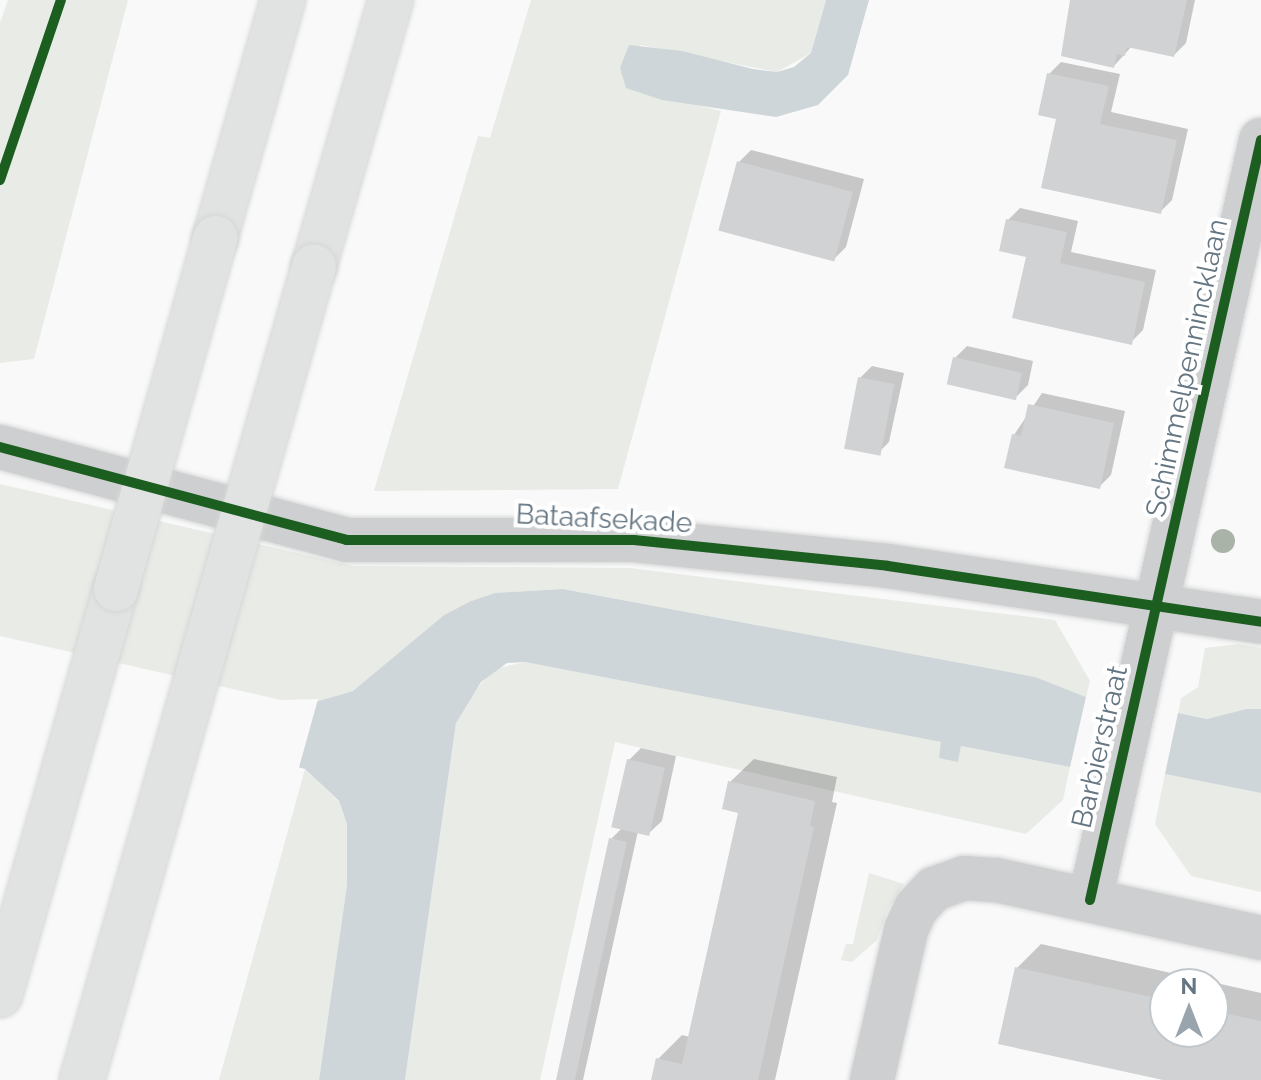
<!DOCTYPE html>
<style>
body{margin:0}
#map{position:relative;width:1261px;height:1080px;overflow:hidden;background:#f9f9f9;font-family:Raleway,sans-serif}
div>[style]{position:absolute}
[style*='--x']{left:calc(var(--x)*1px);top:calc(var(--y)*1px);width:calc(var(--w)*1px);rotate:calc(var(--a)*1deg)}
.green>*{inset:0;background:#e8ebe6}
.water>*{inset:0;background:#ced6d9}
.pier>*{inset:0;background:#f9f9f9}
.shadow>*{inset:0;background:#0003}
.building>*{inset:0;background:#d0d2d3;transform-origin:0 0}
.roads{filter:drop-shadow(0 0 2px #d5d6d6) drop-shadow(0 0 2px #d5d6d6)}
.minor>*{height:44px;margin:-22px;padding:0 22px;transform-origin:22px;border-radius:22px;background:#cecfd0}
.motorway>*{height:44px;margin:-22px;padding:0 22px;transform-origin:22px;border-radius:22px;background:#e1e2e2}
.bridges{filter:drop-shadow(0 0 2px #d5d6d6) drop-shadow(0 0 2px #d5d6d6)}
.motorway-bridge>*{height:44px;margin:-22px;padding:0 22px;transform-origin:22px;border-radius:22px;background:#e1e2e2}
.cycleway>*{height:10px;margin:-5px;padding:0 5px;transform-origin:5px;border-radius:5px;background:#1b5e20}
.trees>*{width:24px;height:24px;margin:-12px;border-radius:50%;background:#a9b3a7}
span{translate:-50% -50%;white-space:nowrap;text-align:center;line-height:1.15;-webkit-text-stroke:8px #fff;paint-order:stroke}
.street-label{font-size:28px;color:#657683}
.north{position:absolute;left:1149px;top:968px;width:80px;height:80px;box-sizing:border-box;background:#fff;border:2px solid #c1c8cd;border-radius:50%;rotate:0deg;font-size:22px;font-weight:700;line-height:32px;text-align:center;color:#657683}
.north::after{content:'';display:block;margin:auto;width:28px;height:36px;background:#99a4ac;clip-path:polygon(50% 0,100% 100%,50% 72%,0 100%)}
</style>
<div id="map">
<div class="green">
<div style="clip-path:polygon(8px 0,128px 0,34px 359px,0 363px,0 23px)"></div>
<div style="clip-path:polygon(531px 0,826px 0,811px 53px,777px 72px,640px 45px,626px 88px,721px 111px,618px 489px,374px 491px,478px 136px,490px 138px)"></div>
<div style="clip-path:polygon(0 484px,353px 566px,630px 568px,1055px 620px,1090px 681px,1086px 697px,1034px 677px,563px 589px,495px 593px,471px 601px,444px 615px,353px 691px,301px 706px,0 640px)"></div>
<div style="clip-path:polygon(1238px 644px,1261px 648px,1261px 709px,1207px 719px,1178px 713px,1181px 698px,1198px 687px,1205px 648px)"></div>
<div style="clip-path:polygon(525px 662px,942px 742px,939px 758px,958px 761px,961px 746px,1070px 767px,1063px 800px,1026px 834px,615px 742px,540px 1080px,405px 1080px,456px 723px,467px 700px,494px 669px)"></div>
<div style="clip-path:polygon(305px 769px,339px 802px,347px 824px,347px 885px,319px 1080px,219px 1080px)"></div>
<div style="clip-path:polygon(1165px 774px,1261px 793px,1261px 892px,1191px 876px,1155px 824px)"></div>
<div style="clip-path:polygon(869px 873px,904px 884px,888px 909px,877px 940px,852px 962px,841px 960px,846px 944px,853px 944px)"></div>
</div>
<div class="water">
<div style="clip-path:polygon(826px 0,869px 0,848px 75px,818px 105px,776px 117px,662px 100px,626px 88px,620px 68px,629px 45px,682px 51px,753px 69px,777px 72px,794px 67px,811px 53px)"></div>
<div style="clip-path:polygon(563px 589px,1035px 677px,1086px 697px,1070px 767px,961px 746px,958px 762px,939px 758px,941px 742px,525px 662px,507px 663px,481px 682px,456px 723px,405px 1080px,319px 1080px,347px 885px,347px 824px,339px 801px,305px 769px,142px 724px,0 640px,301px 706px,353px 691px,444px 615px,471px 601px,495px 593px)"></div>
<div style="clip-path:polygon(1247px 709px,1261px 709px,1261px 793px,1165px 774px,1178px 713px,1207px 719px)"></div>
</div>
<div class="pier">
<div style="clip-path:polygon(0 636px,281px 700px,318px 699px,298px 771px,0 695px)"></div>
</div>
<div class="shadow">
<div style="clip-path:polygon(1073px 0,1195px 0,1186px 43px,1174px 55px,1132px 46px,1114px 66px)"></div>
<div style="clip-path:polygon(1061px 62px,1120px 74px,1111px 112px,1188px 129px,1172px 200px,1160px 212px,1058px 118px,1049px 74px)"></div>
<div style="clip-path:polygon(751px 150px,864px 179px,846px 247px,834px 259px,739px 162px)"></div>
<div style="clip-path:polygon(1020px 208px,1078px 221px,1071px 252px,1156px 270px,1143px 330px,1131px 342px,1028px 255px,1008px 220px)"></div>
<div style="clip-path:polygon(967px 346px,1033px 361px,1028px 385px,1016px 397px,955px 358px)"></div>
<div style="clip-path:polygon(872px 366px,904px 373px,889px 442px,877px 454px,860px 378px)"></div>
<div style="clip-path:polygon(1042px 393px,1125px 411px,1111px 475px,1099px 487px,1014px 435px)"></div>
<div style="clip-path:polygon(641px 748px,676px 756px,662px 821px,649px 833px,638px 831px,583px 1080px,558px 1080px,611px 839px,623px 827px,629px 760px)"></div>
<div style="clip-path:polygon(754px 759px,837px 777px,832px 802px,837px 803px,775px 1080px,654px 1080px,658px 1059px,682px 1035px,690px 1037px,740px 812px,730px 782px)"></div>
<div style="clip-path:polygon(evenodd,1041px 944px,1261px 993px,1261px 1080px,1171px 1080px,1017px 968px,1041px 944px,1165px 984px,1213px 984px,1213px 1032px,1165px 1032px,1165px 984px)"></div>
</div>
<div class="building">
<div style="clip-path:polygon(1070px 0,1187px 0,1174px 57px,1127px 47px,1125px 56px,1117px 54px,1114px 68px,1061px 56px)"></div>
<div style="clip-path:polygon(1047px 73px,1109px 86px,1100px 124px,1177px 140px,1161px 214px,1041px 188px,1056px 119px,1038px 115px)"></div>
<div style="left:737px;top:161px;width:120px;height:72px;rotate:15deg"></div>
<div style="clip-path:polygon(1006px 219px,1067px 232px,1060px 263px,1145px 282px,1132px 345px,1012px 318px,1026px 257px,999px 251px)"></div>
<div style="left:953px;top:357px;width:71px;height:28px;rotate:13deg"></div>
<div style="left:858px;top:377px;width:37px;height:73px;rotate:11deg"></div>
<div style="clip-path:polygon(1028px 404px,1114px 423px,1100px 489px,1004px 468px,1012px 434px,1021px 436px)"></div>
<div style="left:627px;top:759px;width:39px;height:70px;rotate:13deg"></div>
<div style="clip-path:polygon(728px 781px,815px 801px,810px 826px,814px 827px,758px 1080px,651px 1080px,656px 1058px,682px 1064px,738px 813px,722px 809px)"></div>
<div style="clip-path:polygon(609px 838px,627px 842px,594px 991px,575px 1080px,556px 1080px)"></div>
<div style="clip-path:polygon(1015px 967px,1165px 1000px,1165px 1032px,1213px 1032px,1213px 1011px,1261px 1021px,1261px 1080px,1163px 1080px,998px 1044px)"></div>
</div>
<div class="roads">
<div class="minor">
<div style="--x:0;--y:447;--w:358;--a:15"></div>
<div style="--x:346;--y:540;--w:288;--a:0"></div>
<div style="--x:634;--y:540;--w:255;--a:5.8"></div>
<div style="--x:888;--y:566;--w:377;--a:8.5"></div>
<div style="--x:1090;--y:900;--w:779;--a:-77.32"></div>
<div style="--x:872;--y:1080;--w:154;--a:-77.2"></div>
<div style="--x:906;--y:930;--w:24;--a:-66"></div>
<div style="--x:916;--y:908;--w:26;--a:-47"></div>
<div style="--x:934;--y:889;--w:32;--a:-20"></div>
<div style="--x:964;--y:878;--w:32;--a:4"></div>
<div style="--x:996;--y:880;--w:271;--a:12.3"></div>
</div>
<div class="motorway">
<div style="--x:215;--y:238;--w:248;--a:-74.1"></div>
<div style="--x:314;--y:266;--w:277;--a:-73.9"></div>
<div style="--x:0;--y:995;--w:422;--a:-74.1"></div>
</div>
</div>
<div class="bridges">
<div class="motorway-bridge">
<div style="--x:116;--y:589;--w:365;--a:-74.2"></div>
<div style="--x:82;--y:1080;--w:846;--a:-74.09"></div>
</div>
</div>
<div class="cycleway">
<div style="--x:0;--y:180;--w:190;--a:-71.3"></div>
<div style="--x:0;--y:447;--w:358;--a:15"></div>
<div style="--x:346;--y:540;--w:288;--a:0"></div>
<div style="--x:634;--y:540;--w:255;--a:5.8"></div>
<div style="--x:888;--y:566;--w:377;--a:8.5"></div>
<div style="--x:1090;--y:900;--w:779;--a:-77.32"></div>
</div>
<div class="trees">
<div style="left:1223px;top:541px"></div>
</div>
<div class="street-label">
<span style="left:1187px;top:368px;rotate:-78deg">Schimmelpennincklaan</span>
<span style="left:604px;top:519px;rotate:3deg">Bataafsekade</span>
<span style="left:1100px;top:747px;rotate:-77deg">Barbierstraat</span>
</div>
<div class="north">N</div>
</div>
